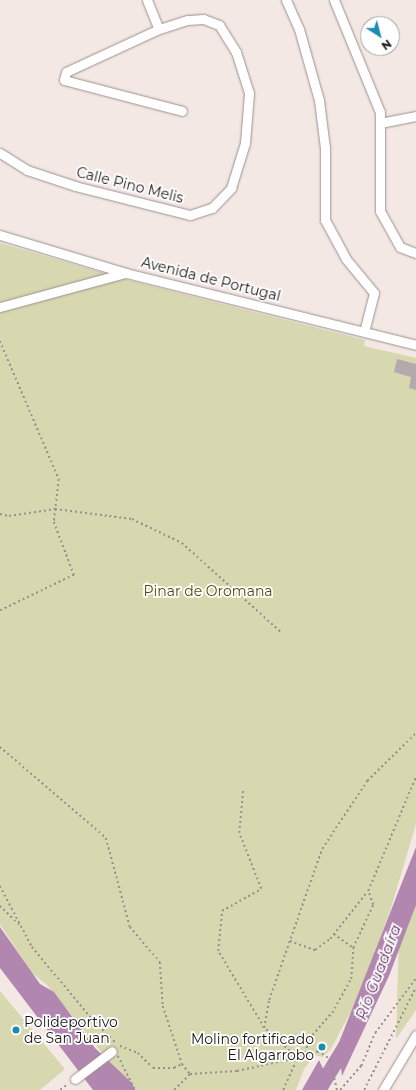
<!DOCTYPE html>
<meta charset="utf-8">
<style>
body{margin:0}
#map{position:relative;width:416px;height:1090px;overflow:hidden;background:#f4e8e4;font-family:Montserrat,sans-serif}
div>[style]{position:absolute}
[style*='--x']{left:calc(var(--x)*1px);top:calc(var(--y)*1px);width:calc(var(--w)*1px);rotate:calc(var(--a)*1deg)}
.green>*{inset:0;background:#d7d7b0}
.water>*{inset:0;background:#b287af}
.river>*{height:15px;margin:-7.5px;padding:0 7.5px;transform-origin:7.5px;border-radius:7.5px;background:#b287af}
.building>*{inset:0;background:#b5a9ac}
.path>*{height:1.5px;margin-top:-0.75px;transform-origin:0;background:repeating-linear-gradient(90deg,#98908d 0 2px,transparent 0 5px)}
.roads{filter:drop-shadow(0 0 1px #9c918e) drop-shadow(0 0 1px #9c918e)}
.street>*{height:9px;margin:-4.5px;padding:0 4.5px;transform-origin:4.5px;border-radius:4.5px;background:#fff}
.dots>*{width:11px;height:11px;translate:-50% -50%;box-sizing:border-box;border:2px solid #fff;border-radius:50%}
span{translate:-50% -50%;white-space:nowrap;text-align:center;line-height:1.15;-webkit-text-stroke:3.5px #fff;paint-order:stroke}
.street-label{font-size:14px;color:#1a1615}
.park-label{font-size:14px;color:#4f4d07}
.poi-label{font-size:14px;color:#1a1615}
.left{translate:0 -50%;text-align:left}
.right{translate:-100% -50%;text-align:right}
.water-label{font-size:15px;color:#683266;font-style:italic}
.north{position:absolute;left:360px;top:16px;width:40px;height:40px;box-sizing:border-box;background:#fff;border:1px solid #a3a2a1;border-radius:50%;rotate:144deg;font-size:11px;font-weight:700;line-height:16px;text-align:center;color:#1a1615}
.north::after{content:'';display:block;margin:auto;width:14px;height:18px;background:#198cb0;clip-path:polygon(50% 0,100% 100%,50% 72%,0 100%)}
</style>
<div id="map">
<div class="green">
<div style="clip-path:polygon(0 243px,128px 280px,365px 340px,364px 346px,416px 358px,416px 824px,391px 908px,358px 998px,331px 1049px,322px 1057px,315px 1055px,304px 1069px,296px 1090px,127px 1090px,106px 1058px,47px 985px,31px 972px,0 924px)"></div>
<div style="clip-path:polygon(416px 895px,416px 1010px,396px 1039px,399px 935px)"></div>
<div style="clip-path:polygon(0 991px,65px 1069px,40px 1090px,0 1090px)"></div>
</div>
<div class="water">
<div style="clip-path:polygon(416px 847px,416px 905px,389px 976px,342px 1076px,338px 1045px)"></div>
<div style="clip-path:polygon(0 927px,40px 984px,54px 992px,95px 1048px,132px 1083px,135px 1090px,93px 1090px,0 968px)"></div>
<div style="clip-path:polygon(319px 1060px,326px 1075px,327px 1090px,302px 1090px)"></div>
</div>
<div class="river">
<div style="--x:318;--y:1090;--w:60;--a:-58.7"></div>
</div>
<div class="building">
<div style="clip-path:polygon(397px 359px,416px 364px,416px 390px,409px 388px,411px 377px,394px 372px)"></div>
</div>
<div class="path">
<div style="--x:0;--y:341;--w:150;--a:66.9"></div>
<div style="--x:59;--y:479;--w:43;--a:96.6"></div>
<div style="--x:54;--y:522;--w:57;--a:69.3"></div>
<div style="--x:74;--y:575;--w:82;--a:154.1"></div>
<div style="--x:0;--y:514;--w:9;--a:13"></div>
<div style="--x:9;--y:516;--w:47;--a:-8.7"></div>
<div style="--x:55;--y:509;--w:78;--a:7.4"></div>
<div style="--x:132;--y:519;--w:55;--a:25.6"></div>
<div style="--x:182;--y:543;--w:135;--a:42"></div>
<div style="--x:0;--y:747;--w:140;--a:40.6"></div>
<div style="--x:106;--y:838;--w:92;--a:74.9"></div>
<div style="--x:130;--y:927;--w:46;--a:49.4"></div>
<div style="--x:160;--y:962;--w:44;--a:86.1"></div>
<div style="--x:163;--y:1006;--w:61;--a:71.9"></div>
<div style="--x:182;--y:1064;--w:13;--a:51"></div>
<div style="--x:190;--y:1074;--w:47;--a:-3.7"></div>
<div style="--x:237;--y:1071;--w:61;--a:-12.2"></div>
<div style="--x:297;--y:1058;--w:45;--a:-137.7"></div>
<div style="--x:264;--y:1028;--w:90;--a:-120.9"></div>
<div style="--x:218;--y:951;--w:40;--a:-84.3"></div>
<div style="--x:222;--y:911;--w:45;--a:-29.4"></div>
<div style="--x:261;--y:889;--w:60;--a:-111.4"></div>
<div style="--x:239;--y:833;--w:43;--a:-84.7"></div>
<div style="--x:0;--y:886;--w:43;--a:62.2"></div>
<div style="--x:0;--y:906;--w:29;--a:44"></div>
<div style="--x:21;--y:926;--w:24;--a:62"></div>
<div style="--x:32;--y:947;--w:94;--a:50.2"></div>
<div style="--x:92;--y:1019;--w:35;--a:45"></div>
<div style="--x:334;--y:934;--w:24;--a:36"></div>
<div style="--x:290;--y:941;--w:27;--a:20"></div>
<div style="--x:315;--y:950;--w:19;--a:-36"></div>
<div style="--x:330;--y:939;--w:60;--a:-51.8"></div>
<div style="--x:264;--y:1028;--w:28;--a:-80"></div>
<div style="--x:269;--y:1000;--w:160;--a:-70.7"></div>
<div style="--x:322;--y:849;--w:82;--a:-56.5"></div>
<div style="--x:367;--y:781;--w:69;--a:-44.4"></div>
<div style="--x:120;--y:1046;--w:19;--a:21"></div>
<div style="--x:138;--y:1053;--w:21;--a:45"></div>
<div style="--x:153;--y:1068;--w:21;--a:0"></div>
<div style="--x:174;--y:1068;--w:9;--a:-27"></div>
<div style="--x:305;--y:1053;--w:15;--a:-74"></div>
<div style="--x:309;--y:1039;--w:35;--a:-49"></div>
<div style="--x:332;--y:1013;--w:39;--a:-61"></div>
<div style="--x:351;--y:979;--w:31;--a:-86"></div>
<div style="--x:353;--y:948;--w:47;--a:-65.1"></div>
<div style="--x:373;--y:905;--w:15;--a:-110"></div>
<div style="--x:368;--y:891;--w:125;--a:-67.3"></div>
<div style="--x:118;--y:1056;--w:38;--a:63"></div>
<div style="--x:60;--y:1090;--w:10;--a:-37"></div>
<div style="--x:174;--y:1090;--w:23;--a:-45"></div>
<div style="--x:283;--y:1090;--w:35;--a:-66"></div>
<div style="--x:297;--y:1058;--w:22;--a:-18"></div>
<div style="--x:318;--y:1051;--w:14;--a:34"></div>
<div style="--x:330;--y:1059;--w:32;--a:77"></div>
<div style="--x:340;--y:1090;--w:32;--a:-49"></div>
<div style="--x:361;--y:1066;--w:36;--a:-67"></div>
<div style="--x:375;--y:1033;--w:69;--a:-53.3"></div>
<div style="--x:364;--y:1090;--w:115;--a:-63.2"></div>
</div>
<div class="roads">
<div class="street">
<div style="--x:147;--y:0;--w:31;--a:68"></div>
<div style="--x:286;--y:0;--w:32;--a:66"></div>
<div style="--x:299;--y:29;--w:74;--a:74.3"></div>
<div style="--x:319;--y:100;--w:48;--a:82.9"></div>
<div style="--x:325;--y:148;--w:72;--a:90"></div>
<div style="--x:325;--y:220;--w:44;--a:61.7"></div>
<div style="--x:346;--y:259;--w:44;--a:50.5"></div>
<div style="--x:374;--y:293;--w:40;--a:104.4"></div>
<div style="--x:334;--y:0;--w:121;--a:67.7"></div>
<div style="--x:380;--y:112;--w:99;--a:90"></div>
<div style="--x:380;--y:211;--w:41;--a:60.9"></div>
<div style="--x:400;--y:247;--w:17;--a:21"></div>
<div style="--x:380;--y:123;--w:37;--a:-11"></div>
<div style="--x:0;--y:153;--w:32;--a:32"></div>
<div style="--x:27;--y:170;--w:51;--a:18.4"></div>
<div style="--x:75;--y:186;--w:119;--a:14.2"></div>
<div style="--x:190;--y:215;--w:23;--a:-18"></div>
<div style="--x:212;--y:208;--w:28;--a:-46"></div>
<div style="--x:231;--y:188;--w:47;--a:-72.7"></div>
<div style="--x:245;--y:143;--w:50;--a:-85.4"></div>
<div style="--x:249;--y:93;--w:43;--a:-107.6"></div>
<div style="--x:236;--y:52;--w:32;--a:-122"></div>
<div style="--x:219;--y:25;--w:17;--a:-159"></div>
<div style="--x:203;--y:19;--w:16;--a:176"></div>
<div style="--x:187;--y:20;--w:29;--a:162"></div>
<div style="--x:159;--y:29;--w:102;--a:155.2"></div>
<div style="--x:66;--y:72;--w:8;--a:104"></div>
<div style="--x:64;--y:80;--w:122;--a:14.7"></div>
<div style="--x:0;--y:235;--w:132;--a:16.8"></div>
<div style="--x:126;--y:273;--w:299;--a:13.9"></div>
<div style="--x:0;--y:307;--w:130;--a:-15.2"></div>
<div style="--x:75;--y:1079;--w:46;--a:-37.1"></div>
<div style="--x:383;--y:1090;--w:64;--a:-59"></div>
</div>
</div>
<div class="dots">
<div style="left:16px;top:1030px;background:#198cb0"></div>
<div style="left:322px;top:1047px;background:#198cb0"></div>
</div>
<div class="street-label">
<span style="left:130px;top:185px;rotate:14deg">Calle Pino Melis</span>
<span style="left:211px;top:279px;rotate:14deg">Avenida de Portugal</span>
</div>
<div class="park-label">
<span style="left:208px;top:591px">Pinar de Oromana</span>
</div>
<div class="poi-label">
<span class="left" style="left:24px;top:1030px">Polideportivo<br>de San Juan</span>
<span class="right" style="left:314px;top:1047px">Molino fortificado<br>El Algarrobo</span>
</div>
<div class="water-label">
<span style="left:378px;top:972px;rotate:-69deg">Río Guadaíra</span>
</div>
<div class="north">N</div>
</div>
